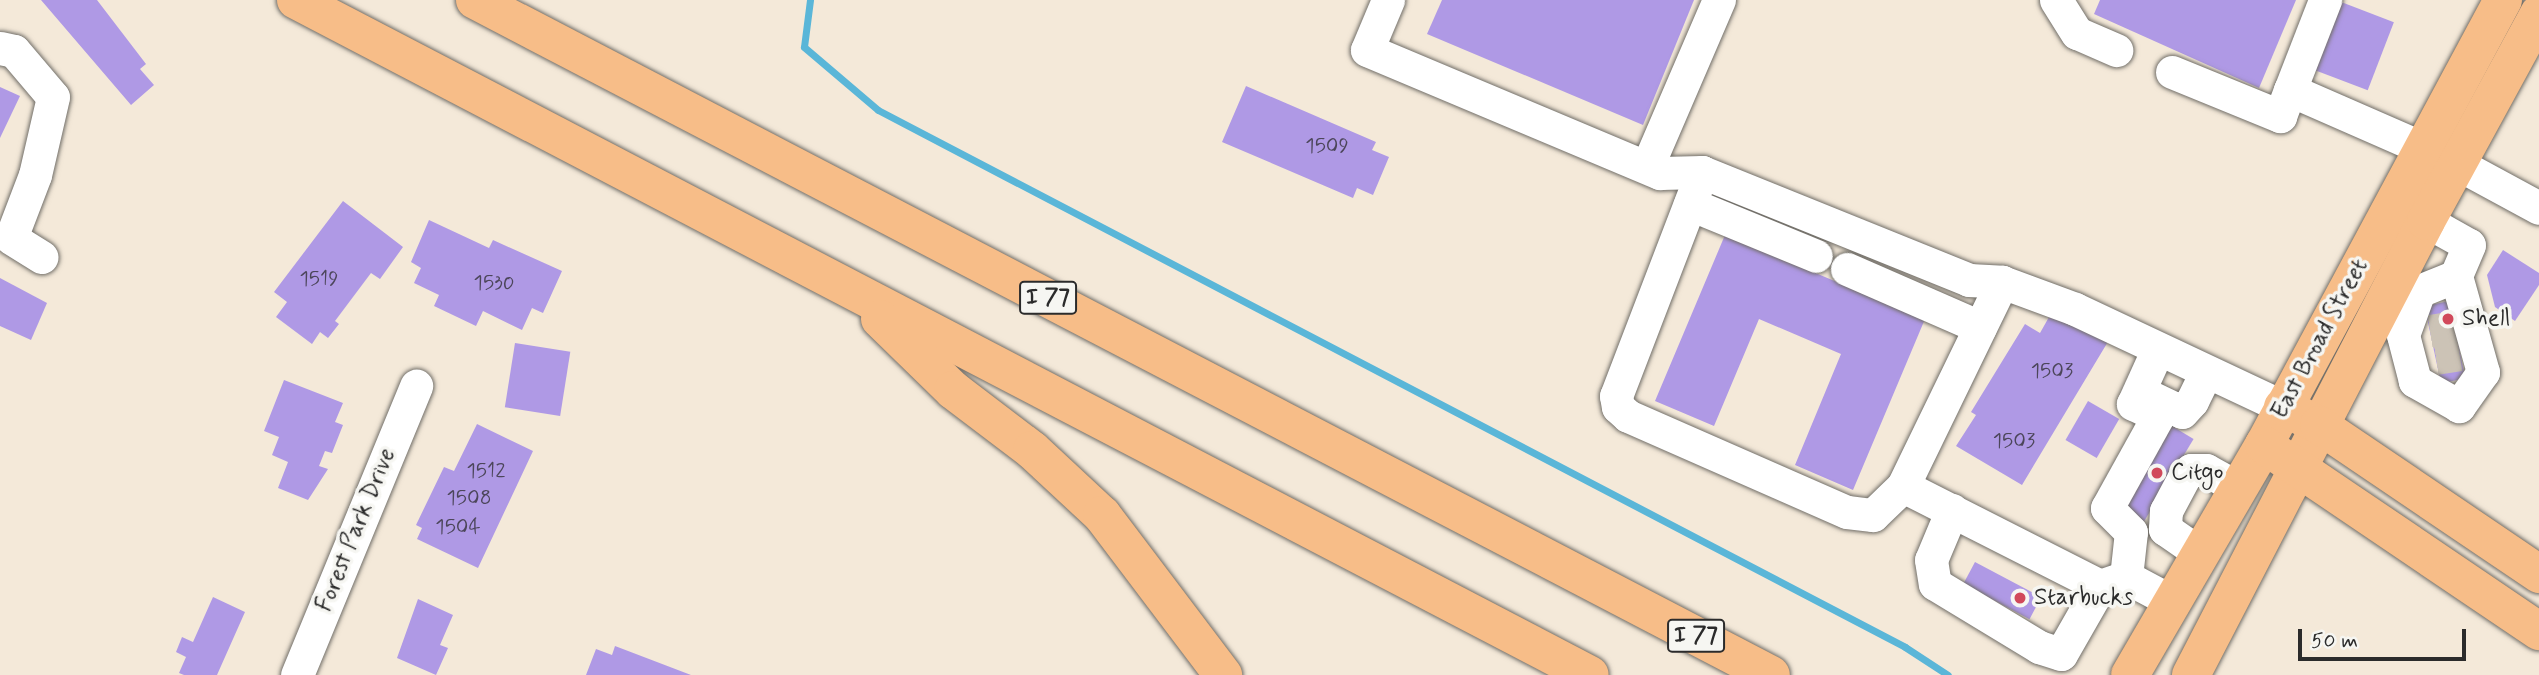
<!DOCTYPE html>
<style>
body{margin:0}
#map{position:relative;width:2539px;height:675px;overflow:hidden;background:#f4e9d9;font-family:Mynerve,sans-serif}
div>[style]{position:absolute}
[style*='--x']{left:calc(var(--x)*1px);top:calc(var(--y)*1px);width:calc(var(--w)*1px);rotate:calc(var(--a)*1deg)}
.stream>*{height:7px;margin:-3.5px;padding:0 3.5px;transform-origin:3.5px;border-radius:3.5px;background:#5ab6d8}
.building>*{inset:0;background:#af99e5;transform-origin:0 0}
.minor-tunnel>*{height:33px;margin-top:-16.5px;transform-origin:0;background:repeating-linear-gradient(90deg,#ccc3b6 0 33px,transparent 0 50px)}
.roads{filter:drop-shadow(0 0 2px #716e68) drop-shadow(0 0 2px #716e68)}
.minor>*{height:33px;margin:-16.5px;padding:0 16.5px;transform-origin:16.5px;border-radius:16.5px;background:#fff}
.major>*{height:38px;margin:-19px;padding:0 19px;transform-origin:19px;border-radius:19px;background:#f7bd88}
.highway>*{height:38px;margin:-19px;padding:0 19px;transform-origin:19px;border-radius:19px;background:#f7bd88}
.dots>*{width:19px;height:19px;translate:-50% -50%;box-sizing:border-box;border:4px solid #f6f6f2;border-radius:50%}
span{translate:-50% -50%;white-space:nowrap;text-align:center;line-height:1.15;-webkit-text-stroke:7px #f6f6f2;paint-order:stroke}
.number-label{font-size:21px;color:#4c465a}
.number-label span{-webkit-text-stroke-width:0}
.shield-label span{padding:2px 5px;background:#f6f6f2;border:2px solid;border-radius:5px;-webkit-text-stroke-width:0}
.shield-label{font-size:23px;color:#2b2b2b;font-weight:700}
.poi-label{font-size:24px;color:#2b2b2b}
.left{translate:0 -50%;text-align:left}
.street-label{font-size:24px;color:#2b2b2b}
.scale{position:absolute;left:2298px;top:629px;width:168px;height:32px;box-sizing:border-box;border:4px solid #2b2b2b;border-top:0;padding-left:9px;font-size:21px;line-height:24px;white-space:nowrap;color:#2b2b2b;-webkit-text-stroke:5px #f6f6f2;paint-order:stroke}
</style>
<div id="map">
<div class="stream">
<div style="--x:810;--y:0;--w:47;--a:97.3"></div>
<div style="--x:804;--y:47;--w:97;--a:40.4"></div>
<div style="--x:878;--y:110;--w:1159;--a:27.6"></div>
<div style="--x:1905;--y:647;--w:51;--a:33.1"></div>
</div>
<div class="building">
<div style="clip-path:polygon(41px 0,97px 0,146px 64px,140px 69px,154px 85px,131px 105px)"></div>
<div style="clip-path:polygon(1442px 0,1694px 0,1643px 125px,1427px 34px)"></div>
<div style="clip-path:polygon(2100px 0,2296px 0,2259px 88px,2094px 14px)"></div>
<div style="left:2336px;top:0;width:62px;height:73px;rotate:21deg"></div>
<div style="clip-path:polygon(1246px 86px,1376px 142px,1372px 150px,1389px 157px,1373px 195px,1357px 188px,1353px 198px,1222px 142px)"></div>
<div style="clip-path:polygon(0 87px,20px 96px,0 138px)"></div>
<div style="clip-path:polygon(343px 201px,403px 247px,380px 279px,371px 273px,335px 321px,339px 324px,328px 338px,320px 332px,312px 344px,276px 317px,287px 302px,274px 292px)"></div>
<div style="clip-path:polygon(429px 220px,489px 248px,493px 240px,562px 271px,543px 313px,532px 308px,522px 330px,483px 311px,476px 326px,434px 306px,439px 295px,414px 283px,421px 268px,411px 262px)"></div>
<div style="clip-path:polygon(1725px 235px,1925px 319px,1853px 490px,1795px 465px,1841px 354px,1759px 319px,1714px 426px,1655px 401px)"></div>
<div style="clip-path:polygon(2503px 250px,2539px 273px,2539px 285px,2515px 321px,2495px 307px,2487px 275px)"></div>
<div style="clip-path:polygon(0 278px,47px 303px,31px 340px,0 326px)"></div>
<div style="left:2449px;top:301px;width:79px;height:25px;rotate:78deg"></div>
<div style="clip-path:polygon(2053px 310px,2109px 340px,2022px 485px,1956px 446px,1976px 415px,1971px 412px,2025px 324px,2040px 333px)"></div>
<div style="left:515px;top:343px;width:56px;height:65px;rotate:9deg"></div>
<div style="clip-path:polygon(284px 380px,343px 403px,335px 422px,343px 425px,332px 453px,325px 451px,319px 466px,328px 469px,308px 500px,278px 488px,288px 462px,272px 455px,279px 437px,264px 431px)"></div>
<div style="left:2088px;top:401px;width:36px;height:45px;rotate:30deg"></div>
<div style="left:2167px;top:423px;width:31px;height:96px;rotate:31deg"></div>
<div style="clip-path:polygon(477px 424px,533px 451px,478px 568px,417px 539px,422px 528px,416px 525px,444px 467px,454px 471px)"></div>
<div style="left:1975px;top:562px;width:75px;height:25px;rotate:28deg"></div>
<div style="clip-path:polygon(213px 597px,245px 612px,217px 675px,184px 675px,179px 673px,186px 657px,176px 652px,182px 637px,193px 642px)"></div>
<div style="clip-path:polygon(418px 599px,453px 615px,440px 645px,448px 648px,436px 675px,397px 658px)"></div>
<div style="clip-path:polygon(615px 646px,691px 675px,586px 675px,596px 649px,612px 655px)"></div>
</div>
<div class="minor-tunnel">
<div style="--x:2430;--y:331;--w:25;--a:-9"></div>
<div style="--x:2436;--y:358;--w:24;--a:-9"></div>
</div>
<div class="roads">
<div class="minor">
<div style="--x:1388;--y:0;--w:54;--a:112.8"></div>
<div style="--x:1367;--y:50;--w:318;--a:22.8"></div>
<div style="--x:1660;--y:173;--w:42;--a:-1.4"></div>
<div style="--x:1702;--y:172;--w:288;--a:22"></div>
<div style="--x:1969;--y:280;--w:33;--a:3"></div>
<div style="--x:2056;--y:0;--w:39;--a:58"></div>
<div style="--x:2077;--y:33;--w:43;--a:23.6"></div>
<div style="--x:0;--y:48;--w:14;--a:12"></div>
<div style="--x:14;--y:51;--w:60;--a:49.7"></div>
<div style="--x:53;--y:97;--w:80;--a:103"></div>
<div style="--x:35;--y:175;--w:67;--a:110.9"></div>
<div style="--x:11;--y:238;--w:36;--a:32"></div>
<div style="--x:2172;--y:72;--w:117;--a:22.2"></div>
<div style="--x:2280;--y:116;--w:28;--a:-69"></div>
<div style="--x:2290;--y:90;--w:145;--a:23.6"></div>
<div style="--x:2290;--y:90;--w:97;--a:-68.7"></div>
<div style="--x:2456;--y:163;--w:94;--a:28.5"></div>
<div style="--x:1647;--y:167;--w:182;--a:-66.7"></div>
<div style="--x:1702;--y:172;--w:240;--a:111"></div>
<div style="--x:1616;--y:396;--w:11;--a:80"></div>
<div style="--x:1618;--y:407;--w:13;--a:42"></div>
<div style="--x:1628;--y:416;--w:239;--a:23.7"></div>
<div style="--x:1847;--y:512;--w:26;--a:7"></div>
<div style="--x:1873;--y:515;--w:42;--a:-44"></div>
<div style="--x:1690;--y:204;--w:136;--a:22.4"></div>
<div style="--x:2426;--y:221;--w:49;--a:29.2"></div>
<div style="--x:2469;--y:245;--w:34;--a:113"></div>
<div style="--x:2456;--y:276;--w:100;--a:74.3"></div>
<div style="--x:2483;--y:372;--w:42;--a:125.2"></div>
<div style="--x:2459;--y:406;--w:51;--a:-150.4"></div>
<div style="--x:2415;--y:381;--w:48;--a:-104.6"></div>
<div style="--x:2403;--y:335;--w:47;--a:-70"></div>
<div style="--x:2419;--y:291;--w:40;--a:-22"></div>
<div style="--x:1847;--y:269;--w:145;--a:23.6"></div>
<div style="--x:2142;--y:393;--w:44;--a:25.4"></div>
<div style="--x:2182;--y:412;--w:15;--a:-48"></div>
<div style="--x:2192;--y:401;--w:32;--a:-64"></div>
<div style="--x:1952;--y:510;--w:54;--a:112.8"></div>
<div style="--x:1931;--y:560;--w:24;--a:81"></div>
<div style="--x:1935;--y:584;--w:122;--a:31.2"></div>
<div style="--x:2039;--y:647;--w:23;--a:18"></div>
<div style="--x:2061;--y:654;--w:78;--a:-60.2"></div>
<div style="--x:2201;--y:554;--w:44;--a:-145.2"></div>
<div style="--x:2165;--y:529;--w:18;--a:-87"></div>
<div style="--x:2166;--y:511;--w:38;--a:-62"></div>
<div style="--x:2184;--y:477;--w:10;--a:-45"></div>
<div style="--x:2191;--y:470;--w:15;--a:0"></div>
<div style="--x:2206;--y:470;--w:38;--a:29"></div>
<div style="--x:2126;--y:577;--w:45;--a:-83.7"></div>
<div style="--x:2131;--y:532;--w:34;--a:-135"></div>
<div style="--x:2107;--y:508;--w:105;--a:-61"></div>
<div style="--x:2158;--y:416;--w:28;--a:-154"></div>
<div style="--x:2133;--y:404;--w:60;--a:-65.6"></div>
<div style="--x:2173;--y:602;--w:53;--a:-152"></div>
<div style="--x:2126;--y:577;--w:28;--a:161"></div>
<div style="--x:2100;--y:586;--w:221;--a:-153.1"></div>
<div style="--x:1903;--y:486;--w:227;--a:-64.1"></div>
<div style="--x:2002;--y:282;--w:78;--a:20.3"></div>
<div style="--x:2075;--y:309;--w:230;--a:25.2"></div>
<div style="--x:297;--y:675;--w:313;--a:-67.6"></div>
</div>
<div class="major">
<div style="--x:2130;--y:675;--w:266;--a:-59.8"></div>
<div style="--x:2264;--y:445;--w:505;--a:-61.76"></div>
<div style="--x:2191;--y:675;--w:511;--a:-62.63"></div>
<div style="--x:2426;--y:221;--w:236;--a:-61.4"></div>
</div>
<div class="highway">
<div style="--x:296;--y:0;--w:1459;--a:27.55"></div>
<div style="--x:475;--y:0;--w:1461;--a:27.51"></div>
<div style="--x:880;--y:319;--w:102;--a:44.2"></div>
<div style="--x:953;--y:390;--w:99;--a:37.2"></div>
<div style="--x:1032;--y:450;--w:96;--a:42.9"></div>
<div style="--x:1102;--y:515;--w:201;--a:52.9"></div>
<div style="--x:2283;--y:407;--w:40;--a:26.6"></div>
<div style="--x:2319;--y:425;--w:266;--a:34.1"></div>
<div style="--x:2264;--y:445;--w:332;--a:34.1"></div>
</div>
</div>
<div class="dots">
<div style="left:2448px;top:319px;background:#d1495b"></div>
<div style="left:2157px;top:473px;background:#d1495b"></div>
<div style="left:2020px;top:598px;background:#d1495b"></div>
</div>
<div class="number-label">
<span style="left:1327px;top:146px">1509</span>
<span style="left:319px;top:279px">1519</span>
<span style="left:494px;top:283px">1530</span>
<span style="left:2052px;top:371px">1503</span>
<span style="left:2014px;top:441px">1503</span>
<span style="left:486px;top:471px">1512</span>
<span style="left:469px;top:498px">1508</span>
<span style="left:458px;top:527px">1504</span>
</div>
<div class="shield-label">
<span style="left:1048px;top:298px">I 77</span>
<span style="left:1696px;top:636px">I 77</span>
</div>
<div class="poi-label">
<span class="left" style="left:2462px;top:319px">Shell</span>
<span class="left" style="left:2171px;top:473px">Citgo</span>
<span class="left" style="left:2034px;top:598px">Starbucks</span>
</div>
<div class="street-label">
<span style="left:2320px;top:339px;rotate:-62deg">East Broad Street</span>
<span style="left:356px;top:530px;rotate:-68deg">Forest Park Drive</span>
</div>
<div class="scale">50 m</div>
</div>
